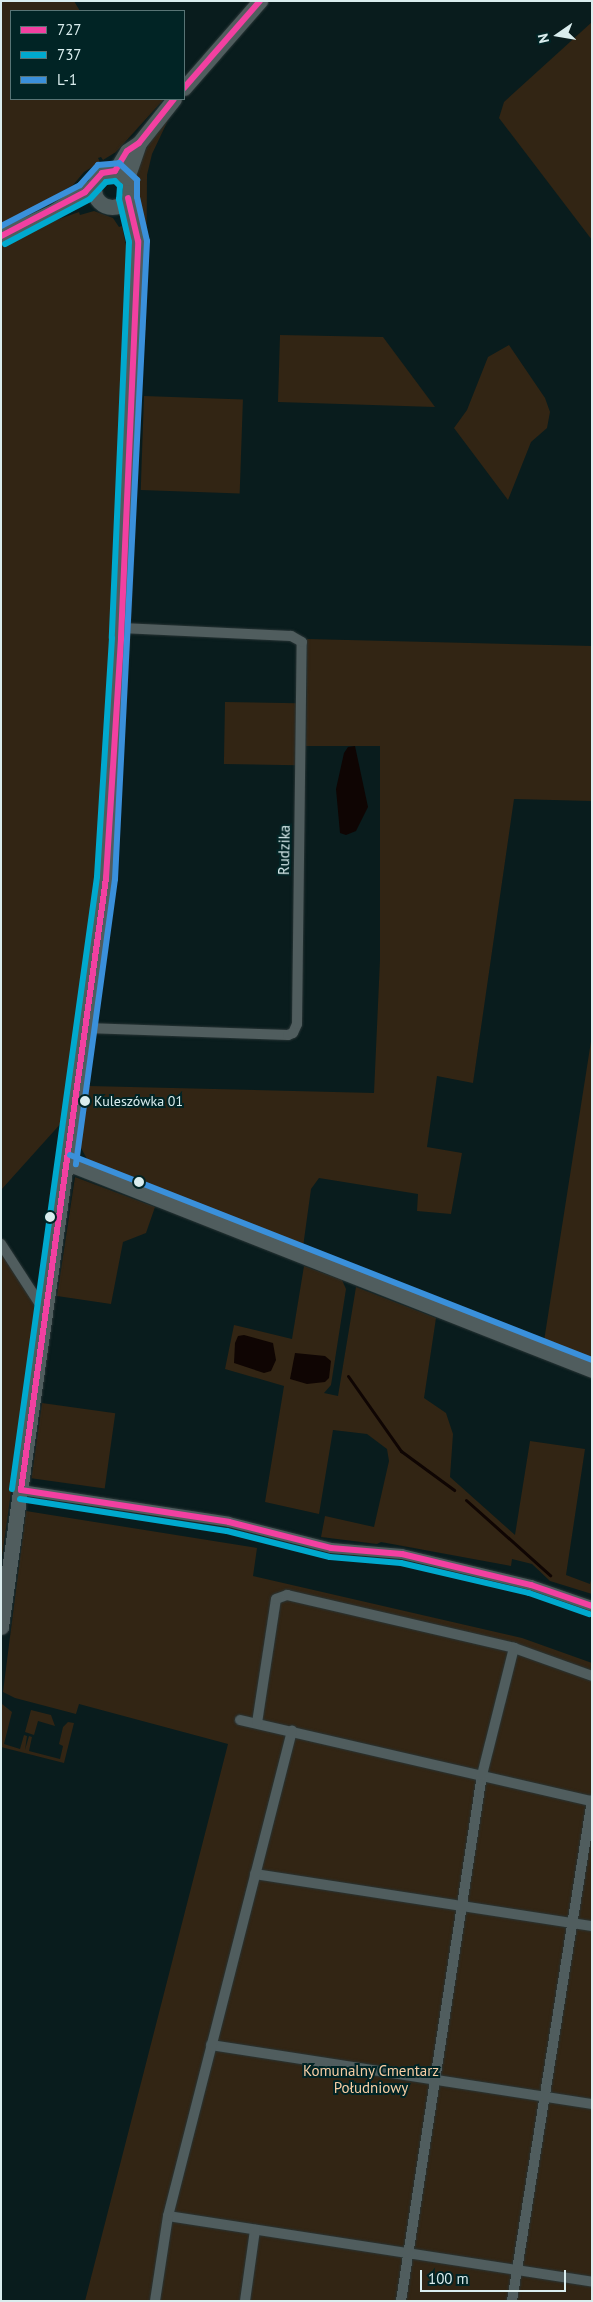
<!DOCTYPE html>
<meta charset="utf-8">
<style>
body{margin:0}
#map{position:relative;width:593px;height:2302px;overflow:hidden;background:#091c1d;font-family:"PT Sans",sans-serif}
div>[style]{position:absolute}
[style*='--x']{left:calc(var(--x)*1px);top:calc(var(--y)*1px);width:calc(var(--w)*1px);rotate:calc(var(--a)*1deg)}
.green>*{inset:0;background:#322514;transform-origin:0 0}
.water>*{inset:0;background:#0f0503}
.stream>*{height:3px;margin:-1.5px;padding:0 1.5px;transform-origin:1.5px;border-radius:1.5px;background:#0f0503}
.roads{filter:drop-shadow(0 0 1px #283435) drop-shadow(0 0 1px #283435)}
.street>*{height:10px;margin:-5px;padding:0 5px;transform-origin:5px;border-radius:5px;background:#505d5e}
.secondary>*{height:15px;margin:-7.5px;padding:0 7.5px;transform-origin:7.5px;border-radius:7.5px;background:#505d5e}
.secondary>.ring{margin:-7.5px;padding:0;box-sizing:content-box;background:none;border:15px solid #505d5e;border-radius:50%}
.bus-1>*{height:6px;margin:-3px;padding:0 3px;transform-origin:3px;border-radius:3px;background:#f240a1}
.bus-2>*{height:6px;margin:-3px;padding:0 3px;transform-origin:3px;border-radius:3px;background:#00a9ce}
.bus-3>*{height:6px;margin:-3px;padding:0 3px;transform-origin:3px;border-radius:3px;background:#3a90db}
.dots>*{width:14px;height:14px;translate:-50% -50%;box-sizing:border-box;border:2px solid #012425;border-radius:50%}
span{translate:-50% -50%;white-space:nowrap;text-align:center;line-height:1.15;-webkit-text-stroke:4px #012425;paint-order:stroke}
.bus-label{font-size:14px;color:#daedee}
.left{translate:0 -50%;text-align:left}
.street-label{font-size:15px;color:#daedee}
.park-label{font-size:15px;color:#f8cea5}
.frame{position:absolute;inset:0;border:2px solid #daedee;pointer-events:none}
.legend{position:absolute;left:10px;top:10px;width:175px;height:90px;box-sizing:border-box;background:#012425;border:1px solid #587475;margin:0;padding:6px 9px;list-style:none;font-size:15px;color:#daedee}
.legend li{display:flex;align-items:center;gap:10px;height:25px}
.legend b{width:25px;border:1px solid #587475}
.north{position:absolute;left:533px;top:10px;width:50px;height:50px;-webkit-text-stroke:4px #012425;paint-order:stroke;rotate:257deg;font-size:14px;font-weight:700;line-height:20px;text-align:center;color:#daedee}
.north::after{content:'';display:block;margin:auto;width:18px;height:22px;background:#daedee;clip-path:polygon(50% 0,100% 100%,50% 72%,0 100%)}
.scale{position:absolute;left:420px;top:2270px;width:146px;height:22px;box-sizing:border-box;border:2px solid #daedee;border-top:0;padding-left:6px;font-size:15px;line-height:18px;white-space:nowrap;color:#daedee;-webkit-text-stroke:4px #012425;paint-order:stroke}
</style>
<div id="map">
<div class="green">
<div style="clip-path:polygon(1px 1px,74px 1px,80px 11px,11px 11px,11px 99px,164px 99px,116px 152px,103px 160px,101px 157px,98px 158px,100px 162px,84px 172px,73px 185px,1px 226px)"></div>
<div style="clip-path:polygon(592px 22px,592px 240px,499px 118px,504px 102px)"></div>
<div style="clip-path:polygon(171px 114px,152px 154px,147px 175px,146px 330px,142px 331px,145px 231px,136px 199px,136px 171px,151px 138px)"></div>
<div style="clip-path:polygon(94px 211px,113px 218px,119px 227px,122px 226px,130px 265px,104px 824px,63px 1121px,1px 1190px,1px 245px,42px 225px,79px 212px,80px 215px)"></div>
<div style="clip-path:polygon(280px 335px,383px 337px,435px 407px,278px 402px)"></div>
<div style="clip-path:polygon(509px 345px,545px 398px,550px 412px,547px 428px,531px 442px,508px 500px,454px 428px,467px 410px,488px 357px)"></div>
<div style="left:144px;top:396px;width:99px;height:94px;rotate:2deg"></div>
<div style="clip-path:polygon(307px 639px,592px 646px,592px 801px,514px 799px,473px 1083px,437px 1076px,427px 1147px,462px 1153px,451px 1214px,417px 1211px,418px 1194px,319px 1178px,311px 1189px,303px 1247px,98px 1166px,87px 1159px,80px 1146px,89px 1086px,374px 1093px,380px 960px,380px 746px,306px 746px)"></div>
<div style="left:225px;top:702px;width:73px;height:62px;rotate:1deg"></div>
<div style="clip-path:polygon(592px 1035px,592px 1360px,544px 1341px)"></div>
<div style="clip-path:polygon(75px 1177px,155px 1207px,146px 1233px,123px 1242px,111px 1304px,57px 1296px)"></div>
<div style="clip-path:polygon(1px 1252px,37px 1307px,1px 1564px)"></div>
<div style="clip-path:polygon(304px 1266px,342px 1280px,346px 1289px,331px 1385px,324px 1393px,338px 1396px,356px 1287px,436px 1318px,424px 1398px,446px 1413px,453px 1434px,450px 1477px,515px 1535px,530px 1441px,585px 1449px,566px 1575px,590px 1584px,592px 1576px,592px 1594px,550px 1581px,532px 1564px,512px 1559px,511px 1566px,381px 1542px,377px 1544px,321px 1537px,325px 1516px,374px 1527px,389px 1461px,387px 1449px,367px 1434px,333px 1430px,319px 1514px,265px 1502px,284px 1386px,225px 1369px,234px 1325px,292px 1339px)"></div>
<div style="left:42px;top:1403px;width:74px;height:76px;rotate:8deg"></div>
<div style="clip-path:polygon(26px 1511px,257px 1548px,253px 1576px,522px 1638px,592px 1663px,592px 2301px,85px 2301px,228px 1744px,79px 1704px,76px 1714px,15px 1698px,3px 1692px)"></div>
<div style="clip-path:polygon(2px 1704px,12px 1712px,4px 1744px,20px 1749px,24px 1735px,27px 1736px,25px 1750px,29px 1736px,32px 1737px,29px 1751px,60px 1759px,63px 1746px,59px 1744px,63px 1727px,68px 1722px,74px 1723px,64px 1763px,1px 1747px)"></div>
<div style="clip-path:polygon(31px 1710px,51px 1715px,55px 1726px,38px 1721px,34px 1735px,25px 1732px)"></div>
</div>
<div class="water">
<div style="clip-path:polygon(355px 746px,368px 807px,356px 831px,346px 835px,340px 833px,336px 789px,344px 753px,348px 747px)"></div>
<div style="clip-path:polygon(244px 1335px,273px 1343px,276px 1360px,271px 1371px,264px 1373px,234px 1363px,235px 1343px,238px 1336px)"></div>
<div style="clip-path:polygon(295px 1353px,325px 1356px,331px 1361px,329px 1378px,325px 1382px,307px 1384px,290px 1379px)"></div>
</div>
<div class="stream">
<div style="--x:348;--y:1376;--w:92;--a:54.8"></div>
<div style="--x:401;--y:1451;--w:66;--a:36.3"></div>
<div style="--x:466;--y:1500;--w:113;--a:41.8"></div>
</div>
<div class="roads">
<div class="street">
<div style="--x:86;--y:1028;--w:202;--a:2"></div>
<div style="--x:288;--y:1035;--w:5;--a:-22"></div>
<div style="--x:293;--y:1033;--w:10;--a:-66"></div>
<div style="--x:297;--y:1024;--w:382;--a:-89.3"></div>
<div style="--x:302;--y:642;--w:13;--a:-151"></div>
<div style="--x:291;--y:636;--w:170;--a:-177.3"></div>
<div style="--x:1;--y:1244;--w:81;--a:57.1"></div>
<div style="--x:21;--y:1490;--w:210;--a:8.7"></div>
<div style="--x:229;--y:1522;--w:105;--a:14.3"></div>
<div style="--x:331;--y:1548;--w:71;--a:4.8"></div>
<div style="--x:402;--y:1554;--w:133;--a:13.5"></div>
<div style="--x:531;--y:1585;--w:65;--a:19"></div>
<div style="--x:240;--y:1720;--w:361;--a:13"></div>
<div style="--x:257;--y:1723;--w:125;--a:-81.3"></div>
<div style="--x:276;--y:1599;--w:12;--a:-20"></div>
<div style="--x:287;--y:1595;--w:233;--a:13.1"></div>
<div style="--x:514;--y:1648;--w:83;--a:19.7"></div>
<div style="--x:255;--y:1874;--w:341;--a:8.8"></div>
<div style="--x:211;--y:2045;--w:386;--a:8.8"></div>
<div style="--x:168;--y:2216;--w:429;--a:8.8"></div>
<div style="--x:155;--y:2301;--w:86;--a:-81.3"></div>
<div style="--x:168;--y:2216;--w:501;--a:-75.66"></div>
<div style="--x:245;--y:2301;--w:72;--a:-82"></div>
<div style="--x:401;--y:2301;--w:532;--a:-81.25"></div>
<div style="--x:482;--y:1775;--w:131;--a:-75.9"></div>
<div style="--x:512;--y:2301;--w:507;--a:-80.93"></div>
</div>
<div class="secondary">
<div style="--x:184;--y:88;--w:116;--a:-48.9"></div>
<div class="ring" style="left:94px;top:171px;width:21px;height:21px"></div>
<div style="--x:115;--y:171;--w:23;--a:-59"></div>
<div style="--x:127;--y:151;--w:14;--a:-34"></div>
<div style="--x:139;--y:143;--w:56;--a:-51.5"></div>
<div style="--x:127;--y:178;--w:37;--a:-71"></div>
<div style="--x:1;--y:236;--w:56;--a:-25.2"></div>
<div style="--x:52;--y:212;--w:49;--a:-32.4"></div>
<div style="--x:67;--y:1163;--w:564;--a:21.52"></div>
<div style="--x:1;--y:1627;--w:756;--a:-82.02"></div>
<div style="--x:106;--y:878;--w:240;--a:-86.4"></div>
<div style="--x:121;--y:638;--w:397;--a:-87.5"></div>
<div style="--x:138;--y:241;--w:44;--a:-103.1"></div>
</div>
</div>
<div class="bus-1">
<div style="--x:184;--y:88;--w:116;--a:-48.9"></div>
<div style="--x:115;--y:171;--w:23;--a:-59"></div>
<div style="--x:127;--y:151;--w:14;--a:-34"></div>
<div style="--x:139;--y:143;--w:56;--a:-51.5"></div>
<div style="--x:1;--y:236;--w:95;--a:-27.6"></div>
<div style="--x:85;--y:192;--w:25;--a:-48"></div>
<div style="--x:102;--y:173;--w:13;--a:-9"></div>
<div style="--x:21;--y:1490;--w:618;--a:-82.09"></div>
<div style="--x:106;--y:878;--w:240;--a:-86.4"></div>
<div style="--x:121;--y:638;--w:397;--a:-87.5"></div>
<div style="--x:138;--y:241;--w:44;--a:-103.1"></div>
<div style="--x:21;--y:1490;--w:210;--a:8.7"></div>
<div style="--x:229;--y:1522;--w:105;--a:14.3"></div>
<div style="--x:331;--y:1548;--w:71;--a:4.8"></div>
<div style="--x:402;--y:1554;--w:133;--a:13.5"></div>
<div style="--x:531;--y:1585;--w:65;--a:19"></div>
</div>
<div class="bus-2">
<div style="--x:5;--y:244;--w:96;--a:-27.9"></div>
<div style="--x:90;--y:199;--w:23;--a:-47"></div>
<div style="--x:106;--y:182;--w:9;--a:-6"></div>
<div style="--x:115;--y:181;--w:7;--a:45"></div>
<div style="--x:120;--y:186;--w:13;--a:94"></div>
<div style="--x:119;--y:199;--w:44;--a:76.9"></div>
<div style="--x:129;--y:242;--w:396;--a:92.5"></div>
<div style="--x:112;--y:638;--w:239;--a:93.6"></div>
<div style="--x:97;--y:877;--w:618;--a:97.91"></div>
<div style="--x:20;--y:1499;--w:209;--a:8.8"></div>
<div style="--x:227;--y:1531;--w:106;--a:14.2"></div>
<div style="--x:330;--y:1557;--w:71;--a:4.8"></div>
<div style="--x:401;--y:1563;--w:131;--a:13.2"></div>
<div style="--x:529;--y:1593;--w:64;--a:19.3"></div>
</div>
<div class="bus-3">
<div style="--x:1;--y:226;--w:89;--a:-27.4"></div>
<div style="--x:80;--y:185;--w:27;--a:-48"></div>
<div style="--x:98;--y:165;--w:21;--a:-5"></div>
<div style="--x:119;--y:163;--w:25;--a:43"></div>
<div style="--x:137;--y:180;--w:17;--a:90"></div>
<div style="--x:137;--y:197;--w:45;--a:77.2"></div>
<div style="--x:147;--y:241;--w:639;--a:92.87"></div>
<div style="--x:115;--y:879;--w:288;--a:97.8"></div>
<div style="--x:70;--y:1155;--w:561;--a:21.44"></div>
</div>
<div class="dots">
<div style="left:85px;top:1101px;background:#daedee"></div>
<div style="left:139px;top:1182px;background:#daedee"></div>
<div style="left:50px;top:1217px;background:#daedee"></div>
</div>
<div class="bus-label">
<span class="left" style="left:94px;top:1101px">Kuleszówka 01</span>
</div>
<div class="street-label">
<span style="left:284px;top:850px;rotate:-89deg">Rudzika</span>
</div>
<div class="park-label">
<span style="left:371px;top:2079px">Komunalny Cmentarz<br>Południowy</span>
</div>
<div class="frame"></div>
<ul class="legend">
<li><b style="height:6px;background:#f240a1"></b>727</li>
<li><b style="height:6px;background:#00a9ce"></b>737</li>
<li><b style="height:6px;background:#3a90db"></b>L-1</li>
</ul>
<div class="north">N</div>
<div class="scale">100 m</div>
</div>
